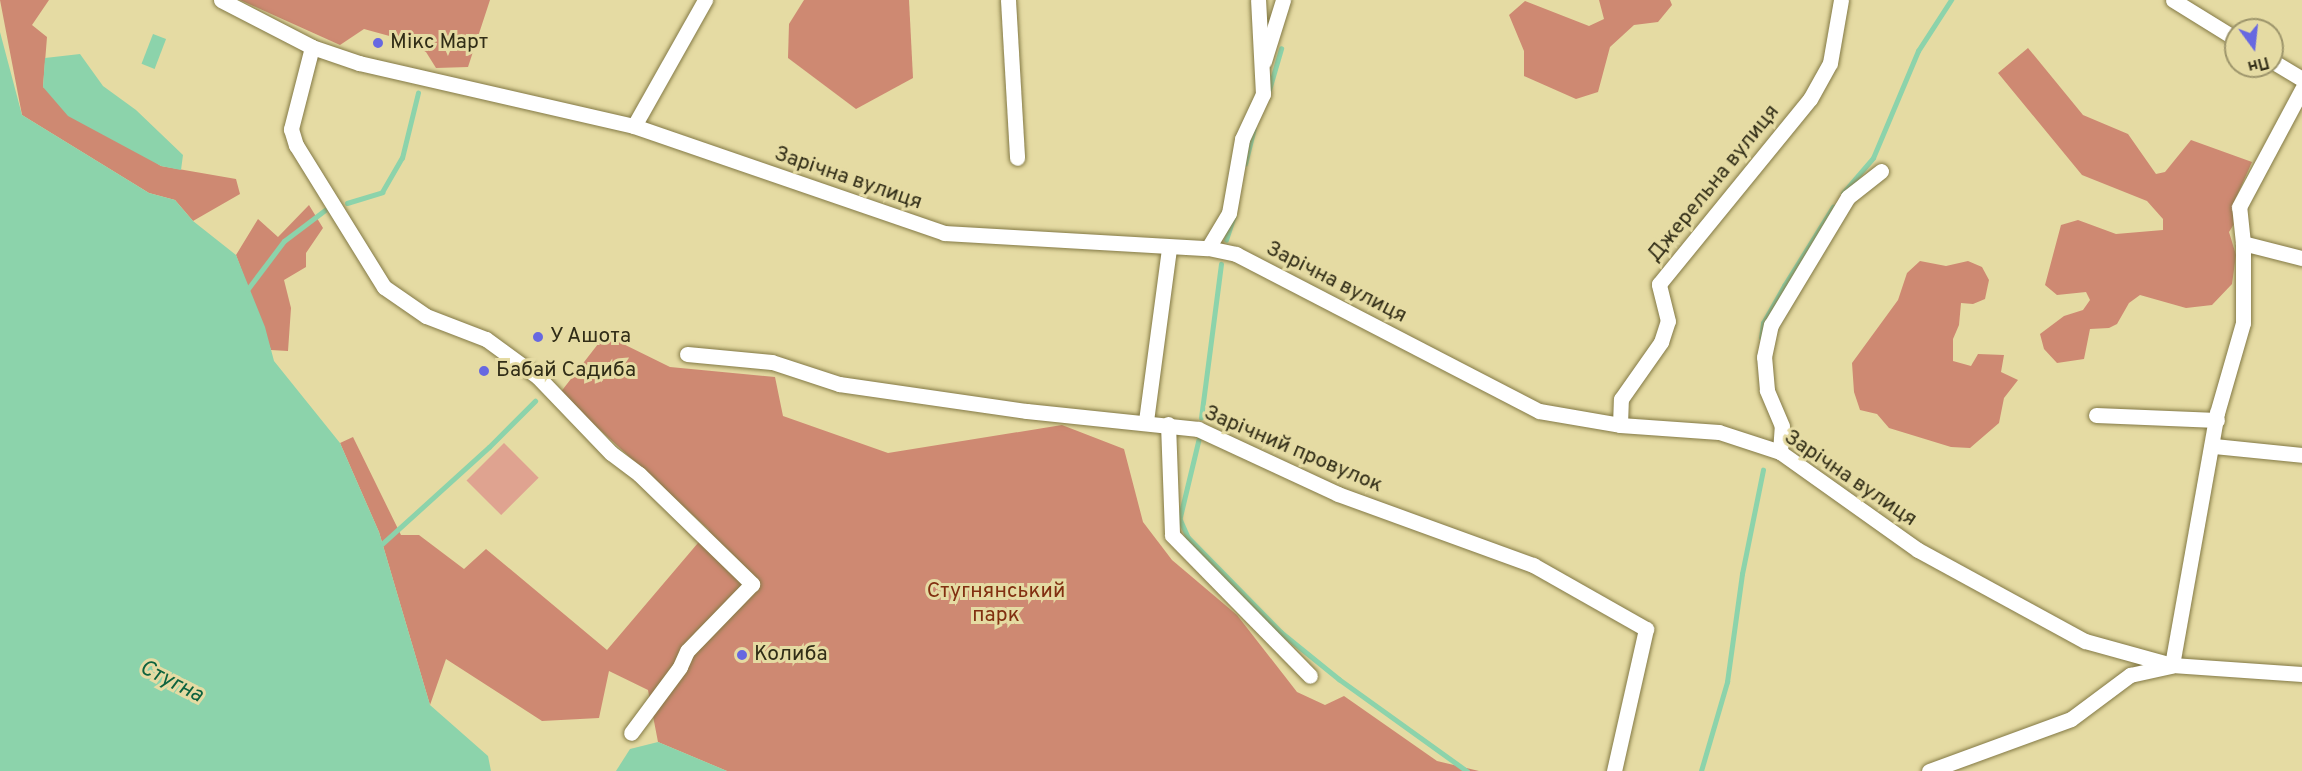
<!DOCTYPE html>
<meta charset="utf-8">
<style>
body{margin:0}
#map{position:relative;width:2302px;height:771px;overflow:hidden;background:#e5dba3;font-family:Overpass,sans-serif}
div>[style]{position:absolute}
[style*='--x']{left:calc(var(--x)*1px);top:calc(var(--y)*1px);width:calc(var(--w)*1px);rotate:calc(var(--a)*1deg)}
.green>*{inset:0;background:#dfa390;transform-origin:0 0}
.forest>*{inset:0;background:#ce8972}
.water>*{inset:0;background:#8cd3ab;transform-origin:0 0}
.stream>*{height:4.5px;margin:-2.25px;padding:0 2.25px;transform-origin:2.25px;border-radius:2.25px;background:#8cd3ab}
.roads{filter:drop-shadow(0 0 2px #837945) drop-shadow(0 0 2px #837945)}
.minor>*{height:15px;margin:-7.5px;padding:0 7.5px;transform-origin:7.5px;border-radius:7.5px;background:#fff}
.dots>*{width:16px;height:16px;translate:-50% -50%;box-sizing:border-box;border:3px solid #e5dba3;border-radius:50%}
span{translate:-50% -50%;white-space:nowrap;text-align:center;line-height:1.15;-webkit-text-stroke:6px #e5dba3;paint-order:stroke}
.poi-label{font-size:21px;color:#312d17}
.left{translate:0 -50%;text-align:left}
.street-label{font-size:21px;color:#312d17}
.park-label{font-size:21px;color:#812f10}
.water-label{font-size:22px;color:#0d633f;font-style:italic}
.north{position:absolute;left:2224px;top:18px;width:60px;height:60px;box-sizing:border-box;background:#e5dba3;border:2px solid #9d956b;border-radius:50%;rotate:165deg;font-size:16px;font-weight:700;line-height:24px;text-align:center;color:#312d17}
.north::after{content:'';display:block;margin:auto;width:21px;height:27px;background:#6768e1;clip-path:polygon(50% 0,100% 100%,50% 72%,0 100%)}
</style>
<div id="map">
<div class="green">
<div style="left:504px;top:443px;width:49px;height:53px;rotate:45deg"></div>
</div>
<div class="forest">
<div style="clip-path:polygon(0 0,49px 0,32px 25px,47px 37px,43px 87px,161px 166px,236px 179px,240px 194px,193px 221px,175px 200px,149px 193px,22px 115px)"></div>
<div style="clip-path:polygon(240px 0,490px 0,468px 67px,436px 68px,426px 52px,404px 40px,364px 29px,340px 45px)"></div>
<div style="clip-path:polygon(804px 0,909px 0,913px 78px,856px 109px,788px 58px,789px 24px)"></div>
<div style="clip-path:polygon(1599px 0,1670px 0,1672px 5px,1658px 22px,1634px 25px,1610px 47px,1598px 92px,1576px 99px,1524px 76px,1524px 51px,1509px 15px,1525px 1px,1589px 26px,1604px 19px)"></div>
<div style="clip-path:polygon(2028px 48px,2083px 115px,2128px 134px,2156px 174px,2165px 172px,2191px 140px,2252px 162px,2232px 207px,2234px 224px,2229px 232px,2236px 255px,2232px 284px,2212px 305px,2186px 308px,2140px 295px,2129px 303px,2117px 324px,2109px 328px,2090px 329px,2084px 359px,2057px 363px,2044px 349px,2040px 334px,2064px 316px,2083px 310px,2090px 300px,2086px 292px,2057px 295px,2045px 285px,2061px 225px,2078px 220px,2116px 234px,2163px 230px,2163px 219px,2147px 201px,2082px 175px,1998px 73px)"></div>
<div style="clip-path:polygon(309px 205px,323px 228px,306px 253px,306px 267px,284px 280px,291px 308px,288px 351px,271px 350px,236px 255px,258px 219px,278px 237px)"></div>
<div style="clip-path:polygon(1920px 261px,1946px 266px,1968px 261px,1982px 267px,1989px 280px,1985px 299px,1973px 304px,1961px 303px,1959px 325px,1953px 339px,1953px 361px,1971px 366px,1978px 354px,2004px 355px,2001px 372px,2018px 380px,2004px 398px,1999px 423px,1970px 448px,1951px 447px,1889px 428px,1877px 414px,1860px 410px,1854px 392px,1852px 363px,1898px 300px,1907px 273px)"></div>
<div style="clip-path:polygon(605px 335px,670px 367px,775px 377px,783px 416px,888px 453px,1062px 425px,1124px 449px,1143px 522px,1172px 560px,1237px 615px,1297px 692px,1325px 705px,1344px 696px,1437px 761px,1479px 771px,727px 771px,658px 742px,648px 690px,609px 671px,599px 718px,542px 721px,446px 659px,430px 705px,379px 532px,340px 443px,353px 437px,401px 535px,419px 535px,464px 569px,486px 549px,607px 650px,709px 530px,560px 393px)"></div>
</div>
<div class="water">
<div style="clip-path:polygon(0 32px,22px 115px,149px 193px,175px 200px,193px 221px,236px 255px,265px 327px,274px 361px,340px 443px,379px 532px,430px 705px,488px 756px,491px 771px,0 771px)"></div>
<div style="left:153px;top:34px;width:14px;height:32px;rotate:21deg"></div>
<div style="clip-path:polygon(80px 54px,103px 86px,136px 110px,183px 155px,181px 170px,161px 166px,68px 116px,43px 87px,45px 58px)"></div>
<div style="clip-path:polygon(658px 742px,727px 771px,616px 771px,630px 749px)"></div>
</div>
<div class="stream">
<div style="--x:1269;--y:90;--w:43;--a:-73.7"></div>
<div style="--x:1245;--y:164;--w:36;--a:-76"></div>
<div style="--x:1843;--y:193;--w:46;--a:-49.4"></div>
<div style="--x:1873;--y:158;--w:116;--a:-67.2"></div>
<div style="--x:1918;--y:51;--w:61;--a:-57.1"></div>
<div style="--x:347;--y:203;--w:37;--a:-17"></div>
<div style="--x:382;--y:192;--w:39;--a:-60"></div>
<div style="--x:402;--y:158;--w:67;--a:-76.2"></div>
<div style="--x:1226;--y:240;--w:25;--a:-72"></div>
<div style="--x:247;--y:290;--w:61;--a:-52.9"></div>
<div style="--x:284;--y:241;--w:51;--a:-37.1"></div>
<div style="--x:1761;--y:338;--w:15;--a:-82"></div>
<div style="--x:1763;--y:323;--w:43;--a:-60.4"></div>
<div style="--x:1784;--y:286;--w:93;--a:-58.2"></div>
<div style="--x:1201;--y:418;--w:155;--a:-82.6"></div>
<div style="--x:1199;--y:440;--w:81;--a:103.5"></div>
<div style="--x:1180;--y:519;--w:20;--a:66"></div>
<div style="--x:1188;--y:537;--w:133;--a:45.6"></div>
<div style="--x:1281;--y:632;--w:75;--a:39"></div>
<div style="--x:1339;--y:679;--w:158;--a:35.7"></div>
<div style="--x:382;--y:544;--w:144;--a:-42.2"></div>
<div style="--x:489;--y:447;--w:65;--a:-45"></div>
<div style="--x:1701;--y:771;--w:93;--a:-73.7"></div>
<div style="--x:1727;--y:682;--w:109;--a:-82.1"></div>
<div style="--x:1742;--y:574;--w:106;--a:-78.6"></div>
</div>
<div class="roads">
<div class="minor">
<div style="--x:221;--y:0;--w:102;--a:27.3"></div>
<div style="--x:312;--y:47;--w:50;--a:18.8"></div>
<div style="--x:359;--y:63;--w:282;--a:12.9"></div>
<div style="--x:634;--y:126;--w:328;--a:19"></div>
<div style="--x:944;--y:233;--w:264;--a:3.3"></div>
<div style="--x:1208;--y:248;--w:29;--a:12"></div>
<div style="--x:1236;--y:254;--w:341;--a:27.4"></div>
<div style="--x:1539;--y:411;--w:82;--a:9.8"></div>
<div style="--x:1620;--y:425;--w:99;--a:4"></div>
<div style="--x:1719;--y:432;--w:64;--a:18.2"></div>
<div style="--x:1780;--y:452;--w:169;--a:35.4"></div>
<div style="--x:1918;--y:550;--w:190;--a:28.6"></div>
<div style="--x:2085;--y:641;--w:90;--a:15.4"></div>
<div style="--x:2172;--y:665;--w:130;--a:4"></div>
<div style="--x:1008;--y:0;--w:158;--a:86.7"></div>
<div style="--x:2173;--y:0;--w:74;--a:31.8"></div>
<div style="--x:312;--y:47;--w:85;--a:104.4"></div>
<div style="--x:291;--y:129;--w:17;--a:73"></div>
<div style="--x:296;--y:145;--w:167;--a:58.2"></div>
<div style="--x:384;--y:287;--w:51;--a:34.6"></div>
<div style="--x:426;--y:316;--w:64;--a:21"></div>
<div style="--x:486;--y:339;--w:64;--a:36.2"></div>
<div style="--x:538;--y:377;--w:105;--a:46.2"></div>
<div style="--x:611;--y:453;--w:35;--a:37"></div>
<div style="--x:639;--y:474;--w:158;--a:44.2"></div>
<div style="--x:752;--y:584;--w:93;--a:134.1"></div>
<div style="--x:687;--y:651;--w:17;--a:114"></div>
<div style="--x:680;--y:667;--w:82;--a:126.6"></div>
<div style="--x:1264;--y:61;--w:64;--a:-72.7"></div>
<div style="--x:2272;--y:61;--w:35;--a:31"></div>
<div style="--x:634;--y:126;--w:145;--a:-60.6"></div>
<div style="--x:2243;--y:243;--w:61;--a:14.3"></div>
<div style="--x:1208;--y:248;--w:41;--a:-59"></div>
<div style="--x:1229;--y:213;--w:75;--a:-80"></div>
<div style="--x:1242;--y:139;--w:50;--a:-65"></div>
<div style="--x:1263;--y:94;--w:94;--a:-93"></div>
<div style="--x:687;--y:354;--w:85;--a:5.4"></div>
<div style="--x:772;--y:362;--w:71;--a:18.2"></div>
<div style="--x:839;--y:384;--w:190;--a:8.2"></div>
<div style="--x:1027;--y:411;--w:172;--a:6"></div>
<div style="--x:1198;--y:429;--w:154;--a:24.9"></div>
<div style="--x:1338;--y:494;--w:208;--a:20"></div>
<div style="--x:1533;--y:565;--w:130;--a:29.5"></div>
<div style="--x:1646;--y:629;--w:146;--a:102.7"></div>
<div style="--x:2096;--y:415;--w:121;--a:2.4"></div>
<div style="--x:1146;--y:421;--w:175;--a:-82.4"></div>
<div style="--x:1168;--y:424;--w:111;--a:87.9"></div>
<div style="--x:1172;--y:535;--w:197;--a:45.6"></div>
<div style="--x:1620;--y:425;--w:26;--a:-88"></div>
<div style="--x:1621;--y:399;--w:70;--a:-54.9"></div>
<div style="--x:1661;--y:342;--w:22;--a:-72"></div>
<div style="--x:1668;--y:321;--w:38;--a:-104"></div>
<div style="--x:1659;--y:284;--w:239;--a:-50.8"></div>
<div style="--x:1810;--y:99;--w:41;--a:-60.9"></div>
<div style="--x:1830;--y:63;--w:64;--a:-80.1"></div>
<div style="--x:2214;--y:446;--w:88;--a:5.8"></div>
<div style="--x:1780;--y:452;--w:26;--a:-86"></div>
<div style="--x:1782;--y:426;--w:39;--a:-113"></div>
<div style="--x:1767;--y:390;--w:33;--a:-95"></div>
<div style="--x:1764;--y:357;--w:33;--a:-78"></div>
<div style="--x:1771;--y:325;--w:149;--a:-59"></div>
<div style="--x:1848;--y:197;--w:42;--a:-38.2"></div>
<div style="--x:2172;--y:665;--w:256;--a:-79.9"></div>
<div style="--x:2217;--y:413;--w:94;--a:-73.9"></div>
<div style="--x:2243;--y:323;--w:80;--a:-90"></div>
<div style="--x:2243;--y:243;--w:36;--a:-96"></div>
<div style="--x:2239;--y:207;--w:134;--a:-61.9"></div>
<div style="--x:1929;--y:771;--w:151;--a:-20.1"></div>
<div style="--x:2071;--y:719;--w:74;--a:-36.7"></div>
<div style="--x:2130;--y:675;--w:42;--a:-12.4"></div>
</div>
</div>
<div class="dots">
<div style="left:378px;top:43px;background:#6768e1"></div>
<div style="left:538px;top:337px;background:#6768e1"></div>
<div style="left:484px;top:371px;background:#6768e1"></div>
<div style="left:742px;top:655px;background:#6768e1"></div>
</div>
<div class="poi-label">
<span class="left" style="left:390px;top:43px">Мікс Март</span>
<span class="left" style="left:550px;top:337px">У Ашота</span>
<span class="left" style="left:496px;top:371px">Бабай Садиба</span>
<span class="left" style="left:754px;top:655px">Колиба</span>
</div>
<div class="street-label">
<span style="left:848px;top:179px;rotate:19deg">Зарічна вулиця</span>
<span style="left:1714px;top:184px;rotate:-51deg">Джерельна вулиця</span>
<span style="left:1336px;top:283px;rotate:27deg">Зарічна вулиця</span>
<span style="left:1293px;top:450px;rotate:23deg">Зарічний провулок</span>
<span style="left:1850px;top:479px;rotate:34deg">Зарічна вулиця</span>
</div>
<div class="park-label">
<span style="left:996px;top:604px">Стугнянський<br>парк</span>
</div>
<div class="water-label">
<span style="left:171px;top:682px;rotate:27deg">Стугна</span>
</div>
<div class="north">Пн</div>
</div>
